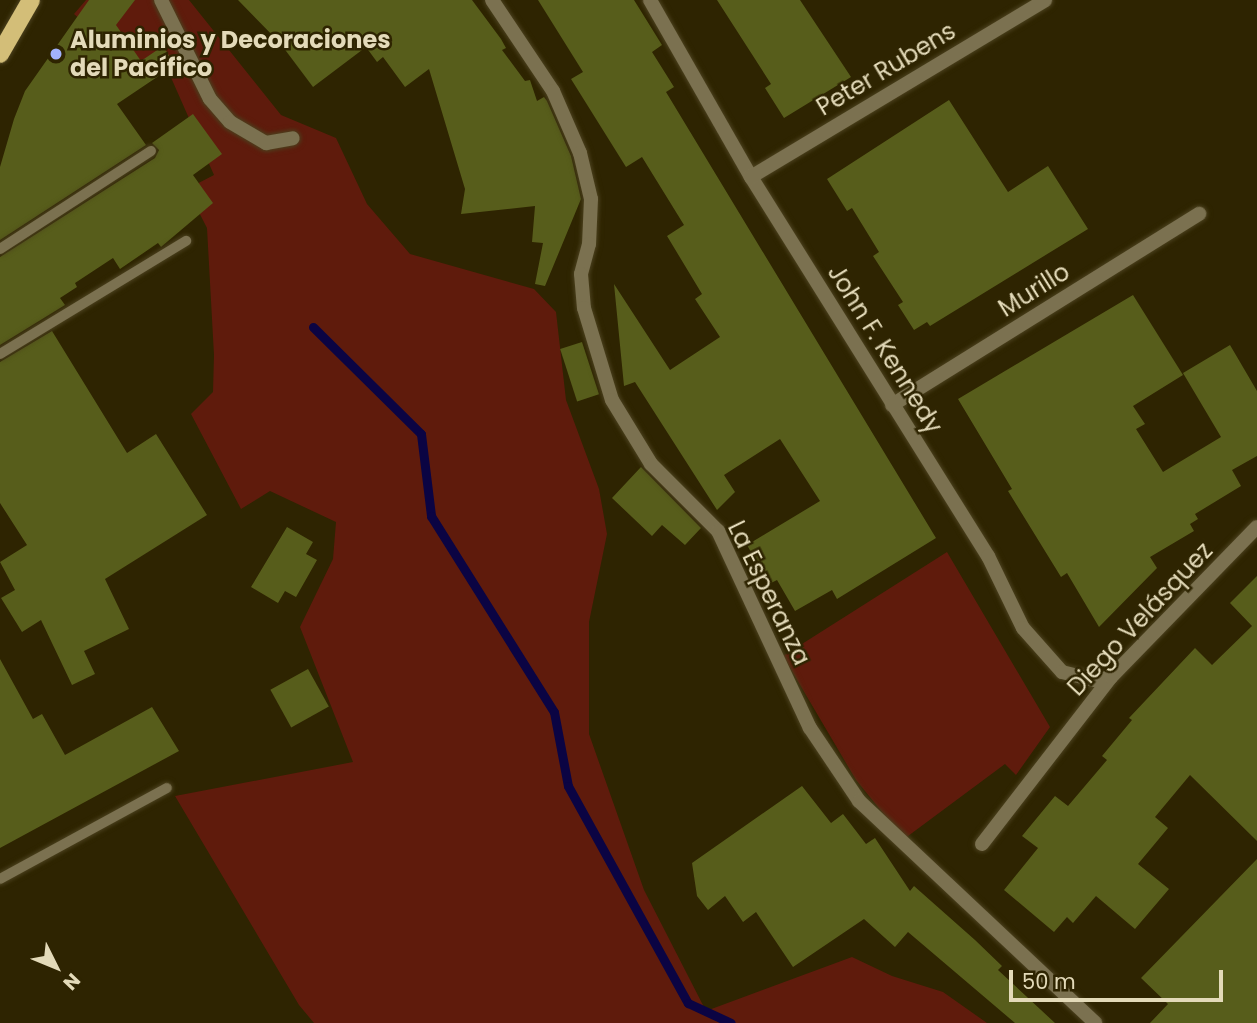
<!DOCTYPE html>
<meta charset="utf-8">
<style>
body{margin:0}
#map{position:relative;width:1257px;height:1023px;overflow:hidden;background:#2e2401;font-family:Poppins,sans-serif}
div>[style]{position:absolute}
[style*='--x']{left:calc(var(--x)*1px);top:calc(var(--y)*1px);width:calc(var(--w)*1px);rotate:calc(var(--a)*1deg)}
.green>*{inset:0;background:#5f1b0c}
.stream>*{height:9px;margin:-4.5px;padding:0 4.5px;transform-origin:4.5px;border-radius:4.5px;background:#0b0443}
.building>*{inset:0;background:#575d1b;transform-origin:0 0}
.roads{filter:drop-shadow(0 0 2px #4b411e) drop-shadow(0 0 2px #4b411e)}
.lane>*{height:10px;margin:-5px;padding:0 5px;transform-origin:5px;border-radius:5px;background:#7b7150}
.street>*{height:14px;margin:-7px;padding:0 7px;transform-origin:7px;border-radius:7px;background:#7b7150}
.primary>*{height:18px;margin:-9px;padding:0 9px;transform-origin:9px;border-radius:9px;background:#d3be78}
.dots>*{width:19px;height:19px;translate:-50% -50%;box-sizing:border-box;border:4px solid #2e2401;border-radius:50%}
span{translate:-50% -50%;white-space:nowrap;text-align:center;line-height:1.15;-webkit-text-stroke:5px #2e2401;paint-order:stroke}
.poi-label{font-size:24px;color:#e3dab9;font-weight:700}
.left{translate:0 -50%;text-align:left}
.street-label{font-size:24px;color:#e3dab9}
.north{position:absolute;left:21px;top:932px;width:70px;height:70px;-webkit-text-stroke:5px #2e2401;paint-order:stroke;rotate:133deg;font-size:19px;font-weight:700;line-height:28px;text-align:center;color:#e3dab9}
.north::after{content:'';display:block;margin:auto;width:24px;height:32px;background:#e3dab9;clip-path:polygon(50% 0,100% 100%,50% 72%,0 100%)}
.scale{position:absolute;left:1009px;top:970px;width:214px;height:32px;box-sizing:border-box;border:4px solid #e3dab9;border-top:0;padding-left:9px;font-size:21px;line-height:24px;white-space:nowrap;color:#e3dab9;-webkit-text-stroke:5px #2e2401;paint-order:stroke}
</style>
<div id="map">
<div class="green">
<div style="clip-path:polygon(86px 0,189px 0,281px 115px,336px 138px,367px 204px,410px 254px,534px 289px,556px 312px,566px 400px,599px 489px,607px 534px,589px 622px,589px 734px,644px 890px,706px 1011px,852px 957px,892px 976px,943px 992px,987px 1023px,314px 1023px,299px 1005px,175px 796px,353px 762px,300px 627px,333px 559px,336px 522px,270px 491px,241px 509px,191px 414px,213px 392px,214px 355px,207px 228px,187px 189px,214px 175px,169px 73px,144px 59px,124px 66px,107px 43px,74px 14px)"></div>
<div style="clip-path:polygon(947px 552px,1050px 727px,1016px 775px,1005px 764px,904px 839px,856px 780px,783px 656px)"></div>
</div>
<div class="stream">
<div style="--x:313;--y:327;--w:152;--a:44.7"></div>
<div style="--x:421;--y:434;--w:83;--a:83"></div>
<div style="--x:431;--y:516;--w:231;--a:57.9"></div>
<div style="--x:554;--y:712;--w:75;--a:79.3"></div>
<div style="--x:568;--y:786;--w:248;--a:61.1"></div>
<div style="--x:688;--y:1003;--w:47;--a:24.9"></div>
</div>
<div class="building">
<div style="clip-path:polygon(89px 0,135px 0,116px 25px,141px 61px,163px 46px,175px 65px,117px 104px,146px 145px,0 240px,0 167px,14px 119px,25px 91px)"></div>
<div style="clip-path:polygon(238px 0,472px 0,501px 39px,506px 48px,502px 50px,525px 81px,530px 80px,537px 101px,544px 97px,547px 101px,571px 156px,581px 199px,545px 286px,535px 284px,543px 243px,532px 242px,535px 206px,461px 214px,465px 189px,429px 69px,405px 87px,383px 57px,377px 62px,366px 47px,313px 87px,280px 43px)"></div>
<div style="clip-path:polygon(538px 0,634px 0,662px 45px,652px 52px,674px 87px,666px 92px,936px 538px,837px 599px,832px 590px,795px 611px,777px 580px,769px 584px,747px 545px,820px 501px,780px 439px,724px 475px,735px 492px,717px 510px,635px 382px,624px 386px,614px 284px,670px 370px,720px 337px,695px 299px,702px 294px,667px 236px,684px 225px,642px 157px,626px 167px,571px 79px,583px 72px)"></div>
<div style="clip-path:polygon(717px 0,800px 0,851px 77px,784px 118px,765px 88px,771px 84px)"></div>
<div style="clip-path:polygon(949px 100px,1008px 192px,1048px 166px,1088px 229px,930px 326px,927px 322px,914px 330px,898px 305px,903px 302px,873px 256px,879px 252px,852px 208px,847px 211px,827px 179px)"></div>
<div style="clip-path:polygon(193px 114px,222px 154px,193px 175px,213px 203px,161px 247px,158px 243px,120px 269px,113px 258px,75px 283px,77px 287px,60px 298px,65px 305px,0 345px,0 257px,155px 158px,159px 150px,152px 143px)"></div>
<div style="clip-path:polygon(1133px 295px,1183px 375px,1133px 406px,1145px 424px,1136px 429px,1163px 472px,1221px 437px,1183px 373px,1230px 345px,1257px 391px,1257px 456px,1232px 470px,1241px 486px,1195px 514px,1198px 519px,1190px 524px,1194px 531px,1150px 557px,1157px 568px,1099px 627px,1067px 573px,1061px 577px,1008px 491px,1012px 489px,958px 399px)"></div>
<div style="clip-path:polygon(52px 331px,127px 453px,156px 434px,207px 515px,105px 579px,129px 629px,84px 651px,95px 674px,72px 685px,41px 620px,22px 632px,1px 598px,15px 590px,0 562px,27px 545px,0 503px,0 362px)"></div>
<div style="left:582px;top:342px;width:55px;height:23px;rotate:72deg"></div>
<div style="clip-path:polygon(641px 467px,701px 528px,685px 545px,662px 525px,652px 536px,612px 498px)"></div>
<div style="clip-path:polygon(287px 527px,313px 542px,306px 554px,317px 560px,296px 597px,285px 591px,278px 603px,251px 587px)"></div>
<div style="clip-path:polygon(1257px 576px,1257px 841px,1190px 775px,1155px 817px,1168px 828px,1138px 864px,1169px 889px,1135px 929px,1096px 896px,1073px 923px,1067px 917px,1054px 932px,1004px 890px,1038px 848px,1022px 836px,1055px 796px,1068px 806px,1107px 760px,1102px 756px,1132px 720px,1129px 718px,1195px 648px,1212px 665px,1252px 626px,1230px 603px)"></div>
<div style="clip-path:polygon(0 659px,33px 719px,42px 714px,65px 755px,152px 707px,179px 751px,0 848px)"></div>
<div style="left:308px;top:669px;width:43px;height:43px;rotate:61deg"></div>
<div style="clip-path:polygon(802px 786px,831px 823px,843px 814px,866px 844px,875px 838px,910px 891px,914px 886px,975px 940px,1002px 966px,998px 970px,1055px 1023px,1015px 1023px,908px 932px,895px 947px,864px 919px,793px 967px,756px 912px,743px 922px,725px 896px,708px 910px,697px 896px,692px 863px)"></div>
<div style="clip-path:polygon(1257px 859px,1257px 1023px,1150px 1023px,1168px 1004px,1141px 978px)"></div>
</div>
<div class="roads">
<div class="lane">
<div style="--x:0;--y:249;--w:180;--a:-33"></div>
<div style="--x:0;--y:354;--w:218;--a:-31.3"></div>
<div style="--x:0;--y:879;--w:190;--a:-28.6"></div>
</div>
<div class="street">
<div style="--x:161;--y:0;--w:110;--a:63.7"></div>
<div style="--x:210;--y:99;--w:30;--a:49"></div>
<div style="--x:230;--y:122;--w:42;--a:30.3"></div>
<div style="--x:266;--y:143;--w:27;--a:-10"></div>
<div style="--x:492;--y:0;--w:110;--a:56.2"></div>
<div style="--x:553;--y:91;--w:68;--a:66.5"></div>
<div style="--x:580;--y:153;--w:47;--a:76.6"></div>
<div style="--x:591;--y:199;--w:45;--a:92.5"></div>
<div style="--x:589;--y:244;--w:31;--a:105"></div>
<div style="--x:581;--y:274;--w:34;--a:85"></div>
<div style="--x:584;--y:308;--w:96;--a:73.1"></div>
<div style="--x:612;--y:400;--w:75;--a:58.6"></div>
<div style="--x:651;--y:464;--w:95;--a:45"></div>
<div style="--x:718;--y:531;--w:217;--a:65"></div>
<div style="--x:810;--y:728;--w:88;--a:56.1"></div>
<div style="--x:859;--y:801;--w:324;--a:43.2"></div>
<div style="--x:650;--y:0;--w:204;--a:60.3"></div>
<div style="--x:751;--y:177;--w:447;--a:58"></div>
<div style="--x:988;--y:556;--w:80;--a:64.1"></div>
<div style="--x:1023;--y:628;--w:59;--a:48.4"></div>
<div style="--x:1062;--y:672;--w:32;--a:14"></div>
<div style="--x:1093;--y:680;--w:18;--a:-9"></div>
<div style="--x:751;--y:177;--w:343;--a:-31"></div>
<div style="--x:892;--y:405;--w:362;--a:-31.9"></div>
<div style="--x:982;--y:844;--w:211;--a:-52.3"></div>
<div style="--x:1111;--y:677;--w:209;--a:-45.8"></div>
</div>
<div class="primary">
<div style="--x:0;--y:54;--w:62;--a:-60.1"></div>
</div>
</div>
<div class="dots">
<div style="left:56px;top:54px;background:#a2b2fd"></div>
</div>
<div class="poi-label">
<span class="left" style="left:70px;top:54px">Aluminios y Decoraciones<br>del Pacífico</span>
</div>
<div class="street-label">
<span style="left:886px;top:69px;rotate:-31deg">Peter Rubens</span>
<span style="left:1034px;top:290px;rotate:-32deg">Murillo</span>
<span style="left:885px;top:349px;rotate:58deg">John F. Kennedy</span>
<span style="left:769px;top:593px;rotate:64deg">La Esperanza</span>
<span style="left:1140px;top:619px;rotate:-47deg">Diego Velásquez</span>
</div>
<div class="north">N</div>
<div class="scale">50 m</div>
</div>
